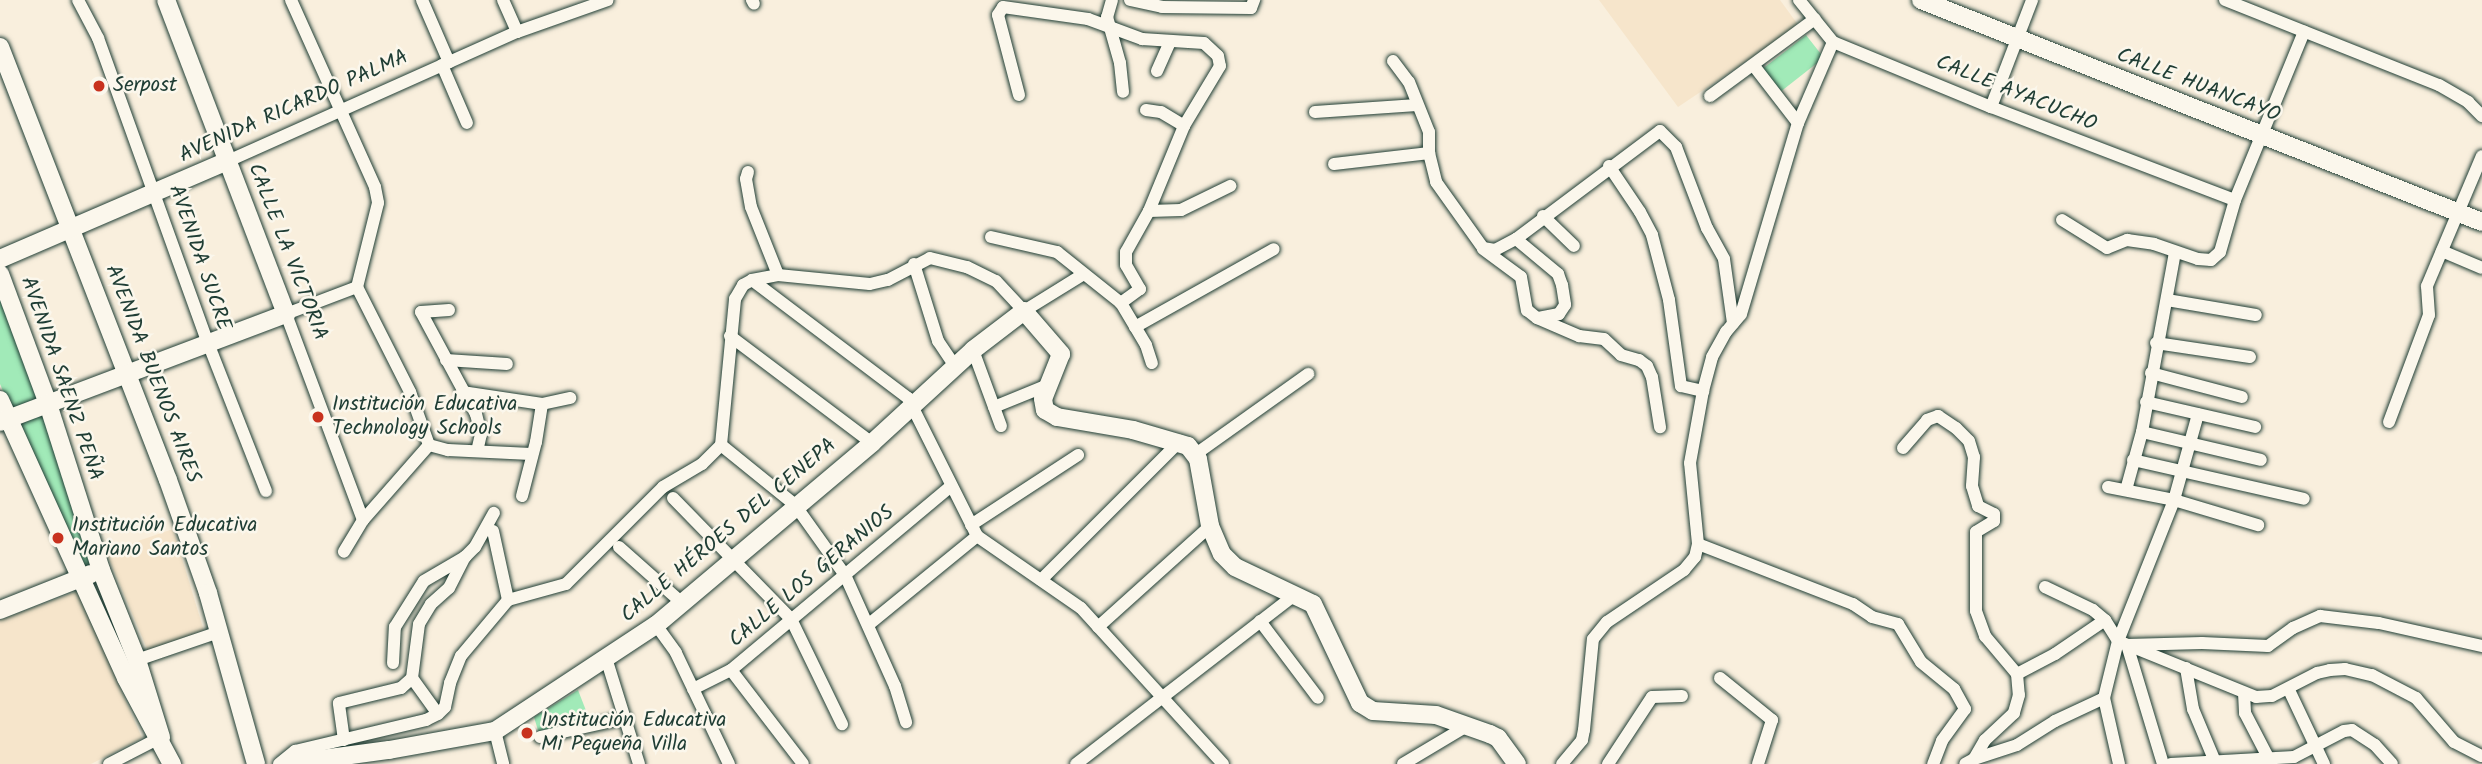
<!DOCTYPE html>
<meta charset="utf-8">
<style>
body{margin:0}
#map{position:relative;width:2482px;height:764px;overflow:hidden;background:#f9efdd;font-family:Kalam,sans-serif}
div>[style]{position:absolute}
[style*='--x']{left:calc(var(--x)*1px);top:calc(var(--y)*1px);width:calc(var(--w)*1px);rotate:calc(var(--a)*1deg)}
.built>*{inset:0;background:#f6e5cb}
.green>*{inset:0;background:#a1eab8;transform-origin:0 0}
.roads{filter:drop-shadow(0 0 2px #1f3d34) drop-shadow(0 0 2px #1f3d34)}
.street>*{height:12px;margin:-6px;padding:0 6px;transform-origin:6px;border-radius:6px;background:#fbf7ec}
.secondary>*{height:18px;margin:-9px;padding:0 9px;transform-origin:9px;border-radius:9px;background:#fbf7ec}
.dots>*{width:19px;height:19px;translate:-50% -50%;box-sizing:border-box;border:4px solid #fbf7ec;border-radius:50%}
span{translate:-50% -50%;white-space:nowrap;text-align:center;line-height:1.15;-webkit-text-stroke:5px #fbf7ec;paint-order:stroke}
.poi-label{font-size:21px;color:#1f3d34}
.left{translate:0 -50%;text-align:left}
.street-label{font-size:21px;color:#1f3d34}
</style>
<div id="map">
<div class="built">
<div style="clip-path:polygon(1599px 0,1780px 0,1799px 26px,1678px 107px)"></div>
<div style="clip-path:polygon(173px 529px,204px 631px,148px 651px,106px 552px)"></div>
<div style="clip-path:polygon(78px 591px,142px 738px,91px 764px,0 764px,0 620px)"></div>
</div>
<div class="green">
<div style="left:1806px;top:35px;width:29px;height:55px;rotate:52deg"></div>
<div style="clip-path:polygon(0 286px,45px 400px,12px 412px,0 384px)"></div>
<div style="clip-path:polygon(39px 415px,43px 416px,91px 564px,85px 570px,19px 426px,21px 421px)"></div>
<div style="clip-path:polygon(578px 690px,592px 726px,540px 737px,534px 717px)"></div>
</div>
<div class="roads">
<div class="street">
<div style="--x:78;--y:0;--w:43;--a:62.2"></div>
<div style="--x:98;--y:38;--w:324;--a:70.2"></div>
<div style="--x:208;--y:343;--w:159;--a:68.6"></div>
<div style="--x:291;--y:0;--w:205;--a:65.8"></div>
<div style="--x:375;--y:187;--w:16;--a:79"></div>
<div style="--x:378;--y:203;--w:87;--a:104"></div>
<div style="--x:357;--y:287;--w:118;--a:63.2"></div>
<div style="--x:410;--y:392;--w:56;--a:70.3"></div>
<div style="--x:429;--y:445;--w:100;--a:131.3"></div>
<div style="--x:363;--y:520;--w:37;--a:121"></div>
<div style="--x:422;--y:0;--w:68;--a:66.5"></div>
<div style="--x:503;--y:0;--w:35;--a:66"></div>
<div style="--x:752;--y:0;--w:4;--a:63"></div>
<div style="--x:1112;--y:0;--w:18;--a:106"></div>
<div style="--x:1107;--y:17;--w:48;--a:74.2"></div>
<div style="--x:1120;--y:63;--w:29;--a:84"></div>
<div style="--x:1130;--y:0;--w:33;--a:12"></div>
<div style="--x:1162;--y:7;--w:89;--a:0.6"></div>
<div style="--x:1251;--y:8;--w:9;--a:-69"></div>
<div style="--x:1799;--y:0;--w:54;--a:51"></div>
<div style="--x:1833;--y:42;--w:171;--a:22.4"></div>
<div style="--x:1991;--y:107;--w:261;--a:20.9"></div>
<div style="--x:2225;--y:0;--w:230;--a:21.7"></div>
<div style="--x:2439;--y:85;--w:34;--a:30"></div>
<div style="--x:2468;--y:102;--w:20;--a:45"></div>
<div style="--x:1393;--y:61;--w:26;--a:53"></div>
<div style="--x:1409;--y:82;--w:54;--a:68.2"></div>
<div style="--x:1429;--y:132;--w:21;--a:90"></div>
<div style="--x:1429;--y:153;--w:30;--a:76"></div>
<div style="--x:1436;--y:182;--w:81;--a:54.5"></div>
<div style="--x:1483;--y:248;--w:12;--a:9"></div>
<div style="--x:1495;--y:250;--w:24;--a:-28"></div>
<div style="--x:1516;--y:239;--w:180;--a:-36.9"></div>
<div style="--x:1660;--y:131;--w:23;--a:45"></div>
<div style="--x:1676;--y:147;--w:87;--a:69.1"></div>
<div style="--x:1707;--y:228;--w:35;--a:61"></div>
<div style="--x:1724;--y:259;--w:65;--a:82"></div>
<div style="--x:442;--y:65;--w:63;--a:66.7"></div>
<div style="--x:1754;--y:66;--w:72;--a:52.3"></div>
<div style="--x:1157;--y:71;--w:32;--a:-66"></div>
<div style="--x:1019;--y:95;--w:83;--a:-104.7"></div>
<div style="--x:998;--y:15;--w:9;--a:-58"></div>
<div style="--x:1003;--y:7;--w:86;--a:8"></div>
<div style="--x:1088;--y:19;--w:58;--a:20.3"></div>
<div style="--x:1142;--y:39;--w:62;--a:3.7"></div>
<div style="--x:1204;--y:43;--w:19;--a:43"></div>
<div style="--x:1218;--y:56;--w:10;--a:79"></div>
<div style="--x:1220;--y:66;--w:70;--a:121"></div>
<div style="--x:1184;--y:126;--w:92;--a:112.4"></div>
<div style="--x:1149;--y:211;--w:47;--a:119.3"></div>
<div style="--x:1126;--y:252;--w:13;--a:90"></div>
<div style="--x:1126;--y:265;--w:28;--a:60"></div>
<div style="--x:1140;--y:289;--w:24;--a:144"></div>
<div style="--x:1710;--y:96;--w:130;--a:-36.3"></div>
<div style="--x:1991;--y:107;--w:115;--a:-69"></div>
<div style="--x:1146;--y:110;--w:15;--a:8"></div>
<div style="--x:1161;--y:112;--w:27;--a:31"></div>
<div style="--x:1315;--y:112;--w:102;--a:-3.9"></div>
<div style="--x:228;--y:161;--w:316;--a:-24.1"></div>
<div style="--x:517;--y:32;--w:96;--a:-19.4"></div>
<div style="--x:1334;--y:164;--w:96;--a:-6.6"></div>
<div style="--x:1609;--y:166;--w:55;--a:56"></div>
<div style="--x:1640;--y:212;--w:26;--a:62"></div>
<div style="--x:1652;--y:235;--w:67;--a:75.3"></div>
<div style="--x:1669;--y:300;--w:87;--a:82.1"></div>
<div style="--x:1681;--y:386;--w:23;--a:13"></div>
<div style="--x:748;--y:172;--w:7;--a:106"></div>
<div style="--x:746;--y:179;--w:28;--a:80"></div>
<div style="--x:751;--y:207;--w:73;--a:68.3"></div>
<div style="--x:1149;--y:211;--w:32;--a:-2"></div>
<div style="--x:1181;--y:210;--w:55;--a:-26.1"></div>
<div style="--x:1543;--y:216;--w:43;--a:44.1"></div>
<div style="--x:2062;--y:220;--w:53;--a:31.9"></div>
<div style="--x:2107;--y:248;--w:22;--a:-22"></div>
<div style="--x:2127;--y:240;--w:27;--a:8"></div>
<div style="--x:2154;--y:244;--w:46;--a:18.8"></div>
<div style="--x:2198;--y:259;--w:13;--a:4"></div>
<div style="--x:2211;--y:260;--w:12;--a:-42"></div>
<div style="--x:2220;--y:252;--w:54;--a:-73.9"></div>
<div style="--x:2235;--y:200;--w:182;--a:-67.7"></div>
<div style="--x:991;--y:237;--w:68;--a:12.8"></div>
<div style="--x:1057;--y:252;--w:82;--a:38.6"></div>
<div style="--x:1121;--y:303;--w:49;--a:59.2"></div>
<div style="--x:1146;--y:345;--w:19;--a:72"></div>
<div style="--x:1516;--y:239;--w:55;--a:39.8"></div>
<div style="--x:1558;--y:274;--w:12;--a:70"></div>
<div style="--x:1562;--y:285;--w:20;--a:81"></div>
<div style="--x:1565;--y:305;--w:11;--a:124"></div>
<div style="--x:1559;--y:314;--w:21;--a:169"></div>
<div style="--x:1483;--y:249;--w:47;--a:36.4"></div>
<div style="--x:1521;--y:277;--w:34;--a:80"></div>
<div style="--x:1527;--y:310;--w:13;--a:39"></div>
<div style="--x:1537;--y:318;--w:46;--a:23.2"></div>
<div style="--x:1579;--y:336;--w:25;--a:7"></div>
<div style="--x:1604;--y:339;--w:23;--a:43"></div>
<div style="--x:1621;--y:355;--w:19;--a:16"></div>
<div style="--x:1639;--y:360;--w:10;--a:37"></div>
<div style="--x:1647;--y:366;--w:12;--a:66"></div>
<div style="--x:1652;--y:377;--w:51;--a:80.9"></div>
<div style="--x:2442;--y:251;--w:43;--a:23"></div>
<div style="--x:914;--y:264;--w:81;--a:72.7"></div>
<div style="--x:938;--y:341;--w:30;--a:56"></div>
<div style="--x:752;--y:280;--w:196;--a:37.1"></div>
<div style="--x:908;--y:398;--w:154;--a:63.4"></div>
<div style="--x:977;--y:536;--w:126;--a:34.7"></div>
<div style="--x:1081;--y:608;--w:211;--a:47.7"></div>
<div style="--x:357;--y:287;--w:76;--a:159.2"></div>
<div style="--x:286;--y:314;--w:220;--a:69.5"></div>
<div style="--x:2167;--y:300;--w:90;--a:9.6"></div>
<div style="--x:449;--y:310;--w:28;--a:176"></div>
<div style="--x:421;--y:312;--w:116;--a:61.7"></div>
<div style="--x:476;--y:414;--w:21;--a:76"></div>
<div style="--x:481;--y:434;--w:17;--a:103"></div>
<div style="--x:1135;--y:327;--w:159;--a:-29.3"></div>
<div style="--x:730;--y:336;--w:178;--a:37"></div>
<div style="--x:2156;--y:343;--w:95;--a:8.5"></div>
<div style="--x:973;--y:350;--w:81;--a:69.8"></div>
<div style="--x:446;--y:360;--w:61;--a:3.8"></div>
<div style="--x:2151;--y:373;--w:94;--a:14.8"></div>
<div style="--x:462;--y:392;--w:81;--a:8.5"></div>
<div style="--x:542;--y:404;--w:29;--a:-12"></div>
<div style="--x:2146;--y:402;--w:112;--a:12.9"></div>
<div style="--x:994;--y:407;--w:58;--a:-22.2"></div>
<div style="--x:2389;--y:422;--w:114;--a:-69.5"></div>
<div style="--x:2429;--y:315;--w:29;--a:-94"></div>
<div style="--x:2427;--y:286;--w:141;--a:-67.1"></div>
<div style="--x:2142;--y:432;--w:122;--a:13.2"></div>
<div style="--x:429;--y:445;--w:20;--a:15"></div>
<div style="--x:448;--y:450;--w:83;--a:2.8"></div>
<div style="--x:721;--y:445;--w:95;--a:39"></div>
<div style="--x:795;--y:505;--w:86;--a:54.5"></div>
<div style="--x:845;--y:575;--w:122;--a:65.8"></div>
<div style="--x:895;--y:686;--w:38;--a:73"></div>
<div style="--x:1903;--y:448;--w:37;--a:-49"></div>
<div style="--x:1927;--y:420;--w:12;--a:-20"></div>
<div style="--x:1938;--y:416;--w:22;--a:34"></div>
<div style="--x:1956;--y:428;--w:18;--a:45"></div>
<div style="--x:1969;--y:441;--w:17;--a:73"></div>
<div style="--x:1974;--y:457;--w:29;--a:94"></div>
<div style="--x:1972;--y:486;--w:21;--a:73"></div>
<div style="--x:1978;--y:506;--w:18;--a:27"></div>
<div style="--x:1994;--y:514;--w:7;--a:90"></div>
<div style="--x:1994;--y:521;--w:21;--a:149"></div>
<div style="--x:1976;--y:532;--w:79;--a:90"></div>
<div style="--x:1976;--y:611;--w:27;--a:70"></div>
<div style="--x:1985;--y:636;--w:50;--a:49.9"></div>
<div style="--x:2017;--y:674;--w:21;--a:85"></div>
<div style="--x:2019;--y:695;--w:19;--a:106"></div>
<div style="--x:2014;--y:713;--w:40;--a:137"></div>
<div style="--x:1985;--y:740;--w:22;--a:120"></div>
<div style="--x:1974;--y:759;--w:10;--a:151"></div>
<div style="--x:1196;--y:454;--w:138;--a:-35.5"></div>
<div style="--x:2133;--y:460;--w:175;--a:12.8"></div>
<div style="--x:2108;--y:487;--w:67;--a:11.1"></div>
<div style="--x:2174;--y:500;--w:88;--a:16.6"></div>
<div style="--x:2126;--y:490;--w:60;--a:-74.6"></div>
<div style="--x:2142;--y:432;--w:182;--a:-79.6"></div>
<div style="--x:522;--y:496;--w:56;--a:-75.5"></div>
<div style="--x:536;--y:442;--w:38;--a:-81"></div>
<div style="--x:673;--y:498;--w:169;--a:45.7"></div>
<div style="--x:791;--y:619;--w:117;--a:64.1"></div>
<div style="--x:971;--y:525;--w:128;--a:-33.2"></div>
<div style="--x:493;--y:531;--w:71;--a:77.7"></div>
<div style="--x:1698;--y:544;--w:166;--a:21.2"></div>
<div style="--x:1853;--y:604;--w:23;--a:34"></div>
<div style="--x:1872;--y:617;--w:27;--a:15"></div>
<div style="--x:1898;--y:624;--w:44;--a:58.8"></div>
<div style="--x:1921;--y:662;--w:43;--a:39.3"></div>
<div style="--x:1954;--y:689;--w:23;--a:61"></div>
<div style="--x:1965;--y:709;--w:39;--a:126"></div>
<div style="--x:1942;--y:741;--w:25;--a:111"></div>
<div style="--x:619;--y:547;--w:84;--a:41.6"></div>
<div style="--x:1041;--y:580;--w:197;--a:-45"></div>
<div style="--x:2045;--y:587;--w:53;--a:25.6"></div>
<div style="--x:2093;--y:610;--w:16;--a:40"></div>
<div style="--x:2105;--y:620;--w:25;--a:58"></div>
<div style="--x:2118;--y:641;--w:149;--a:22.1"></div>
<div style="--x:2256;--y:697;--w:16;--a:-4"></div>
<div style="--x:2272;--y:696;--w:51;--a:-27.1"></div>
<div style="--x:2317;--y:673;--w:13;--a:-13"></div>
<div style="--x:2330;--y:670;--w:15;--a:-4"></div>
<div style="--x:2345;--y:669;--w:28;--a:13"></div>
<div style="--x:2372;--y:675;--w:50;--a:27.6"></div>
<div style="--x:2416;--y:698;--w:58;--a:49.2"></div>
<div style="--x:2454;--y:742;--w:31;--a:27"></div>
<div style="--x:1260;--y:621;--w:96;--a:53"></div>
<div style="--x:656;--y:625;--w:34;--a:54"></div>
<div style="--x:676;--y:653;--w:123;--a:64.5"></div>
<div style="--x:868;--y:625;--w:141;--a:-39.2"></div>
<div style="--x:1098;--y:627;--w:151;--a:-42"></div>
<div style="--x:606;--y:658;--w:111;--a:72.7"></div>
<div style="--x:137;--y:660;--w:87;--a:-18.9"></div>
<div style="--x:393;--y:663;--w:36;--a:-87"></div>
<div style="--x:395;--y:627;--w:54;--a:-57.8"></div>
<div style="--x:424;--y:581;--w:48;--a:-30.3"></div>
<div style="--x:465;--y:557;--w:14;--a:-45"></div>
<div style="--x:475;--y:547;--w:39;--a:-61"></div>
<div style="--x:2186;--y:668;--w:42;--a:80.3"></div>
<div style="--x:2193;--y:709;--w:60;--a:67.3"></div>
<div style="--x:731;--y:670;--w:118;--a:52.5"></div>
<div style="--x:2017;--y:674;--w:43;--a:-27.8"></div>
<div style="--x:2055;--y:654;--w:60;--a:-34.2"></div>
<div style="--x:412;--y:678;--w:44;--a:54.2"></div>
<div style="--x:1720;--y:678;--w:67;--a:38.9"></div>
<div style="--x:1772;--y:720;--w:46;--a:107.7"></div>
<div style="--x:693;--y:689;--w:42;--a:-26.6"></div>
<div style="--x:731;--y:670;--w:285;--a:-39.9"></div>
<div style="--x:2289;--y:690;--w:82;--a:64.7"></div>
<div style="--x:2244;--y:693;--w:20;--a:87"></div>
<div style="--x:2245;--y:713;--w:56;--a:62.5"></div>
<div style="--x:495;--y:731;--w:34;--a:76"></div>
<div style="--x:540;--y:737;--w:88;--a:-12.5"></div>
<div style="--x:344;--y:740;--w:37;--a:-98"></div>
<div style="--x:339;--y:703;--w:64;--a:-13.6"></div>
<div style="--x:401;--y:688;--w:15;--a:-42"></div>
<div style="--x:412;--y:678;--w:54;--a:-82.6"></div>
<div style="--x:419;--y:624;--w:23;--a:-59"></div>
<div style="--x:431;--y:604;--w:24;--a:-42"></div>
<div style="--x:449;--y:588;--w:35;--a:-63"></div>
<div style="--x:1974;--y:759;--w:45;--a:-18"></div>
<div style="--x:2017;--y:745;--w:45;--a:-32.3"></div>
<div style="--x:2055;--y:721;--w:54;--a:-25.1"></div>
<div style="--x:109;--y:764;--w:59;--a:-27.4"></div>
<div style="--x:279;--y:764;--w:21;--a:-39"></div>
<div style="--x:295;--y:751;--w:135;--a:-13.3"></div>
<div style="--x:426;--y:720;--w:13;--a:-27"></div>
<div style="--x:438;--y:714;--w:10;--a:-45"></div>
<div style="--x:445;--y:707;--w:25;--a:-78"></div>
<div style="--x:450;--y:683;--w:29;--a:-68"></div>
<div style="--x:461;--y:656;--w:73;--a:-50"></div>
<div style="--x:508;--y:600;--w:60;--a:-15.4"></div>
<div style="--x:566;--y:584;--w:137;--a:-45"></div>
<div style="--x:663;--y:487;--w:45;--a:-30.5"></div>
<div style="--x:702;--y:464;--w:27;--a:-45"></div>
<div style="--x:721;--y:445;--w:147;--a:-84.5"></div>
<div style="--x:735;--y:299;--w:16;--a:-60"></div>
<div style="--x:743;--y:285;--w:10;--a:-29"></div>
<div style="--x:752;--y:280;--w:26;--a:-11"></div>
<div style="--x:778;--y:275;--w:92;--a:5.6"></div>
<div style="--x:870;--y:284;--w:18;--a:-13"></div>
<div style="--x:888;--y:280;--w:47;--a:-27.6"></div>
<div style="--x:930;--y:258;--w:38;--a:14"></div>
<div style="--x:967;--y:267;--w:32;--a:26"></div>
<div style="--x:996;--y:281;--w:41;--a:47"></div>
<div style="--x:1024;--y:311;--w:70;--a:-31.7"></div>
<div style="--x:1076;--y:764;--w:278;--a:-37.7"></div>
<div style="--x:1403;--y:764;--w:72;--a:-30.8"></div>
<div style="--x:1562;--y:764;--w:31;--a:-50"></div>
<div style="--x:1582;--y:740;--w:10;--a:-79"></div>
<div style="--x:1584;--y:730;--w:91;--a:-84.4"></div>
<div style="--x:1593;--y:639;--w:22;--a:-51"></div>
<div style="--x:1607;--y:622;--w:93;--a:-34"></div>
<div style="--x:1684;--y:570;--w:17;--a:-50"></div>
<div style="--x:1695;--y:557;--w:13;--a:-77"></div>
<div style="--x:1698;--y:544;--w:81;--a:-95.6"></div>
<div style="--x:1690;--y:463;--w:73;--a:-79.8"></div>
<div style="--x:1703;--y:391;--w:35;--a:-75"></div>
<div style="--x:1712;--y:357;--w:29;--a:-61"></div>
<div style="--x:1726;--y:332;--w:23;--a:-50"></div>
<div style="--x:1741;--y:314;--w:199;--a:-73.4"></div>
<div style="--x:1798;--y:123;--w:88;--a:-66.6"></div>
<div style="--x:1608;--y:764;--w:80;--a:-56.7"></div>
<div style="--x:1652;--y:697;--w:30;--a:-2"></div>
<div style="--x:2119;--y:764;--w:68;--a:-102.8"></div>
<div style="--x:2104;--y:698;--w:59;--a:-76.2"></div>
<div style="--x:2118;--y:641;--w:152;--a:-68.3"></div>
<div style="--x:2174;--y:500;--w:89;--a:-74.4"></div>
<div style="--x:2163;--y:764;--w:124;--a:-106.8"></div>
<div style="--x:2127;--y:645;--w:75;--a:-1.5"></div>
<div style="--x:2202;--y:643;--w:66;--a:2.6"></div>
<div style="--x:2268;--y:646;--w:31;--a:-36"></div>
<div style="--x:2293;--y:628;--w:30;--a:-24"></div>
<div style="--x:2320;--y:616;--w:59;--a:6.8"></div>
<div style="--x:2379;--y:623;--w:106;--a:12.6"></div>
<div style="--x:2171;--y:764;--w:123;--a:-3.3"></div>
<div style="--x:2294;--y:757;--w:56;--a:-27.5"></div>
<div style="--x:2344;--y:731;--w:8;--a:-7"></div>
<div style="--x:2352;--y:730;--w:27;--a:33"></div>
<div style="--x:2375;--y:745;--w:25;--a:48"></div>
</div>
<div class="secondary">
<div style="--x:1921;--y:0;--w:603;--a:21.59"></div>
<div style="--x:0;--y:47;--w:464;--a:68.8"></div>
<div style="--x:168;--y:480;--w:120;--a:70.5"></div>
<div style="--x:208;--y:593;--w:178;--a:74.3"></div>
<div style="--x:0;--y:259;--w:248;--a:-23.3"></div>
<div style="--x:0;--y:274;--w:139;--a:69.7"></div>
<div style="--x:48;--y:404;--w:174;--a:72.3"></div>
<div style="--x:101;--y:570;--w:97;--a:68.2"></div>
<div style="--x:137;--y:660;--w:81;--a:72.7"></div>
<div style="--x:0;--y:400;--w:305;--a:65.6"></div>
<div style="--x:126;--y:678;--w:98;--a:61.9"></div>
<div style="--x:0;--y:422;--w:306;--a:-20.7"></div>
<div style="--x:286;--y:314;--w:336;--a:-110.9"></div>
<div style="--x:0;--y:610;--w:98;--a:-21.6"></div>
<div style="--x:285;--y:764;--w:105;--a:-7.7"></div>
<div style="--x:389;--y:750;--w:108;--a:-10.2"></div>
<div style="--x:495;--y:731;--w:193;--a:-33.4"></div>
<div style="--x:656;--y:625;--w:282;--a:-40.1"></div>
<div style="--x:872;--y:443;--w:137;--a:-42.6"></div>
<div style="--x:973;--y:350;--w:64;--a:-37.4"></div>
<div style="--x:1024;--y:311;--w:57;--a:49.3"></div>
<div style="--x:1061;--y:354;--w:48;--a:111.8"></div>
<div style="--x:1043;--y:399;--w:11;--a:80"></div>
<div style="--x:1045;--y:410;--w:14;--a:30"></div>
<div style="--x:1057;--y:417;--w:77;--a:9.7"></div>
<div style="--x:1133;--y:430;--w:57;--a:16.2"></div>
<div style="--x:1188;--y:446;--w:16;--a:52"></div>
<div style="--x:1198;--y:459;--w:68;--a:79.8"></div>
<div style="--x:1210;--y:526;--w:30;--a:67"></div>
<div style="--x:1222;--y:554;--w:18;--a:45"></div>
<div style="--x:1235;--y:567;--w:86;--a:25.4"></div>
<div style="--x:1313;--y:604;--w:110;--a:64.6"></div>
<div style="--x:1360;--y:703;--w:15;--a:32"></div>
<div style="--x:1373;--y:711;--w:63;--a:3.6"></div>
<div style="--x:1436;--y:715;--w:57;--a:19.4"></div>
<div style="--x:1490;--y:734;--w:9;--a:27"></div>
<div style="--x:1498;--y:738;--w:32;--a:54"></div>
</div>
</div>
<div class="dots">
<div style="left:99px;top:86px;background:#c8321e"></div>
<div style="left:318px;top:417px;background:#c8321e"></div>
<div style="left:58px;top:538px;background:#c8321e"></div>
<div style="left:527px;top:733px;background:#c8321e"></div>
</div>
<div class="poi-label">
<span class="left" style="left:113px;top:86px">Serpost</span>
<span class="left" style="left:332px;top:417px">Institución Educativa<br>Technology Schools</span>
<span class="left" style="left:72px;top:538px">Institución Educativa<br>Mariano Santos</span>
<span class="left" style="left:541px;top:733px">Institución Educativa<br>Mi Pequeña Villa</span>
</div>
<div class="street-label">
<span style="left:2198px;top:86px;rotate:21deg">CALLE HUANCAYO</span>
<span style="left:2016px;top:94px;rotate:22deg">CALLE AYACUCHO</span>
<span style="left:294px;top:107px;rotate:-24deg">AVENIDA RICARDO PALMA</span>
<span style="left:287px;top:252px;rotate:69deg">CALLE LA VICTORIA</span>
<span style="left:199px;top:258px;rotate:71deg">AVENIDA SUCRE</span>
<span style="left:152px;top:374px;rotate:69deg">AVENIDA BUENOS AIRES</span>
<span style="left:61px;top:379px;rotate:71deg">AVENIDA SAENZ PEÑA</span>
<span style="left:729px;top:531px;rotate:-40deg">CALLE HÉROES DEL CENEPA</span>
<span style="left:812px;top:577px;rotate:-40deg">CALLE LOS GERANIOS</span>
</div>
</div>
